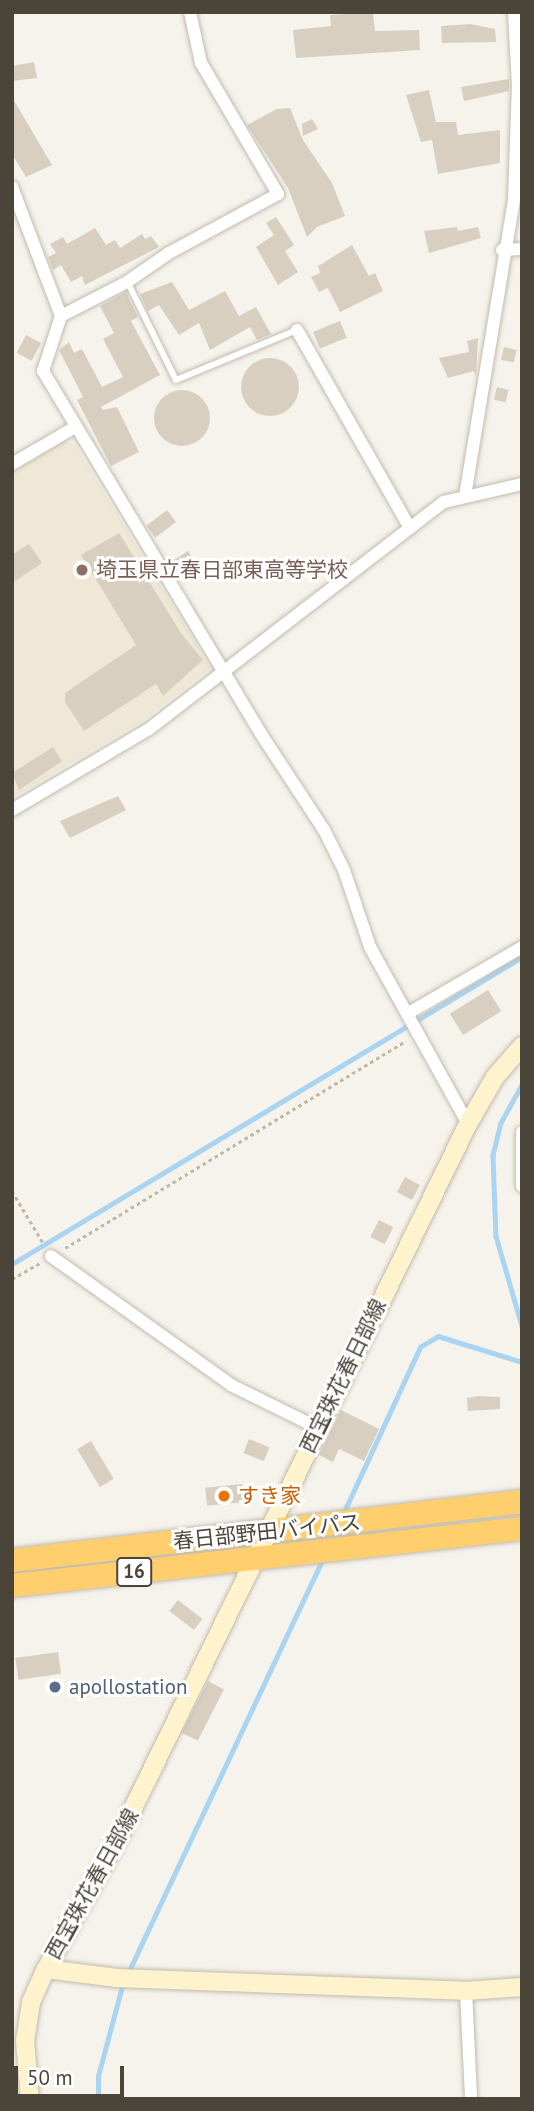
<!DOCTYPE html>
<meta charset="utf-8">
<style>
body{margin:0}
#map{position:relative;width:534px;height:2111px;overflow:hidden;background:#f6f3ec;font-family:"PT Sans","Noto Sans JP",sans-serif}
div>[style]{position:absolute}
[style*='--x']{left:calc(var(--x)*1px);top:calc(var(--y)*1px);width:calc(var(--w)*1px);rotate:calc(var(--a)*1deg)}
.education>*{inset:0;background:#efe8d6}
.stream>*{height:4.5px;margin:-2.25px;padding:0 2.25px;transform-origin:2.25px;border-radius:2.25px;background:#a9d4f2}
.building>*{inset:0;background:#d8cfc1;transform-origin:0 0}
.round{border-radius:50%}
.path>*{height:2.5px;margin-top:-1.25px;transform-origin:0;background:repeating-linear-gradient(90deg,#c4b79f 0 3.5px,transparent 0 7px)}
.roads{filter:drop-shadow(0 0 2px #c2bbae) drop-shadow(0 0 2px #c2bbae)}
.lane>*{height:6px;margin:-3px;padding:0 3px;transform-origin:3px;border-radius:3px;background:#fff}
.street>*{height:12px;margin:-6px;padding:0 6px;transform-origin:6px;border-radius:6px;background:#fff}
.secondary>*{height:18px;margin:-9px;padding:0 9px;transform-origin:9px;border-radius:9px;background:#fff3cd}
.highway>*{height:23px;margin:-11.5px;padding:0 11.5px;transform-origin:11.5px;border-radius:11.5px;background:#ffcf6e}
.dots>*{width:19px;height:19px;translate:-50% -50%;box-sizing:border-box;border:4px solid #fff;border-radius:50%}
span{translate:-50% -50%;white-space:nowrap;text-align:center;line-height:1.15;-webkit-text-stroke:6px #fff;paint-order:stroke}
.shield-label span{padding:2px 5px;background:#fff;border:2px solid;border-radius:5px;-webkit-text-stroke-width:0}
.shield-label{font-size:19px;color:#4b4439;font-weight:700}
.education-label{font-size:21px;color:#785e54}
.left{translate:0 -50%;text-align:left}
.street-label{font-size:21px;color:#4b4439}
.food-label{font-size:21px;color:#c56008}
.service-label{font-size:21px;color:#4e5e75}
.frame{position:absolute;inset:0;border:14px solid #4b4439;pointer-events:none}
.scale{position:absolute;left:14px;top:2066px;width:110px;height:32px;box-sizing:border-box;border:4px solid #4b4439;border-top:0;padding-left:9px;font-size:21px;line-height:24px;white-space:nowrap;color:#4b4439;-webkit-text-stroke:5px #fff;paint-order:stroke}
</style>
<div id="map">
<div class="education">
<div style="clip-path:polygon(65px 441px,75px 445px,211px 668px,142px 721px,12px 798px,12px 473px)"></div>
</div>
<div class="stream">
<div style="--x:522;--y:1085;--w:43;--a:118.9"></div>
<div style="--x:501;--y:1123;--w:34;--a:104"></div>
<div style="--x:493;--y:1156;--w:80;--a:87.9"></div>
<div style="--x:496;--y:1236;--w:94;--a:73.9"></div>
<div style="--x:12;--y:1264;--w:595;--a:-31.05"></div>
<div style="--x:343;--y:1514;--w:184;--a:-65.2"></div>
<div style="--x:420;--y:1347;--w:21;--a:-31"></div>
<div style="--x:438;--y:1336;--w:88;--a:17.2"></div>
<div style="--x:127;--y:1975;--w:462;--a:-64.8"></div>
<div style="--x:98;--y:2099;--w:23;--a:-90"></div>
<div style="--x:98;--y:2076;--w:96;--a:-75"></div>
</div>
<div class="building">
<div style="clip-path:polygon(373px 12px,375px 31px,419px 30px,420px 50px,296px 58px,293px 30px,331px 26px,330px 15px)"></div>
<div style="clip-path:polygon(470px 24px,495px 29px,496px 42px,442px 43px,441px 26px)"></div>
<div style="clip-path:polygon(34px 62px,37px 78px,12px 81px,12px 66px)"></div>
<div style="clip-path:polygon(509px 79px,509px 91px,464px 101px,461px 87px)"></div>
<div style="clip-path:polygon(429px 90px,436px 122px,456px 122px,458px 135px,500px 130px,500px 163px,438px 174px,432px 140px,421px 142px,406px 95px)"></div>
<div style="clip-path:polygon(12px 97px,52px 165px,26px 177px,12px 154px)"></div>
<div style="clip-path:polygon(290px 108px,303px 140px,332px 183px,345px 216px,317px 227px,307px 237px,288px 188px,247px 125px,277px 109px)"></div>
<div style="clip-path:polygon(312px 119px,318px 129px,303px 136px,302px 124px)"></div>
<div style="clip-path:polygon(276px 217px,294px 245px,285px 251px,298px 272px,278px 285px,256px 247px,274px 235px,266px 223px)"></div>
<div style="clip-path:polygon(457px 227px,458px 231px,478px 227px,481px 238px,429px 253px,424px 231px)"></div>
<div style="clip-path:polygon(95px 228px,106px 245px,115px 240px,120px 248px,142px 234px,145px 239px,151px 236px,159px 247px,85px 285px,82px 276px,71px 282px,61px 265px,53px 270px,48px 257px,56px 253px,50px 244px,63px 237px,67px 244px)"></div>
<div style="clip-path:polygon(352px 245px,369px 276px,375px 273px,383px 291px,340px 312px,328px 288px,319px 292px,311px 277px,320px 273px,318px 266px)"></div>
<div style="clip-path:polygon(172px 282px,189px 310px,225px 291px,239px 316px,256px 307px,271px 334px,257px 340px,250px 327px,210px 350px,199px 323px,179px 335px,159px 305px,148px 311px,140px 294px)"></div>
<div style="clip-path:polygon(126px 292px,138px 317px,131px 321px,160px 375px,101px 407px,103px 410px,117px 407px,139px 452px,111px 466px,77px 400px,83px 397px,59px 350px,69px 342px,74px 353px,82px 349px,102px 387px,123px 377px,103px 339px,114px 333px,100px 306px)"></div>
<div style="left:340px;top:321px;width:18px;height:29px;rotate:68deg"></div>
<div style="left:26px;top:335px;width:17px;height:20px;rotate:28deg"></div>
<div style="clip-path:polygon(478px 338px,476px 377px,474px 371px,448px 378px,439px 358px,469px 352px,467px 341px)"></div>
<div style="left:504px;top:347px;width:13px;height:13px;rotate:13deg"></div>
<div class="round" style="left:241px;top:358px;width:58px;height:58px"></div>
<div style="left:497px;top:387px;width:12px;height:13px;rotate:14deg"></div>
<div class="round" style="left:154px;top:390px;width:56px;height:56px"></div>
<div style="left:167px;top:510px;width:15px;height:26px;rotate:53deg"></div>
<div style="clip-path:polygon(119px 533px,181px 633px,203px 660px,163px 696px,156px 684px,84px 731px,65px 702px,65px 693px,136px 645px,81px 555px)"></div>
<div style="clip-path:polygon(29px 544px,42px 563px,12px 583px,12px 555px)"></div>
<div style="left:188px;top:551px;width:15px;height:22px;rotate:58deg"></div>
<div style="clip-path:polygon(53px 747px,62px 761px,19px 790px,12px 773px)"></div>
<div style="clip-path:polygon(118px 796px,126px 810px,70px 838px,60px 821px)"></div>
<div style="left:488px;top:990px;width:25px;height:45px;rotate:58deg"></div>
<div style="left:405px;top:1177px;width:17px;height:17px;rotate:28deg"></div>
<div style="left:379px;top:1220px;width:16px;height:19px;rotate:27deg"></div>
<div style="clip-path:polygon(479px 1396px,500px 1397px,500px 1409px,468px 1411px,467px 1398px)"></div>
<div style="clip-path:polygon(341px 1410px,379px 1429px,364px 1461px,339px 1449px,333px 1462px,319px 1455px)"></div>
<div style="left:249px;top:1439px;width:22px;height:15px;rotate:22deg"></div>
<div style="left:91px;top:1441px;width:44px;height:16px;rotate:59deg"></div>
<div style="left:242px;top:1484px;width:18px;height:37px;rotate:84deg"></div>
<div style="left:178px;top:1600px;width:31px;height:14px;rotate:38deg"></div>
<div style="left:58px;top:1652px;width:22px;height:43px;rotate:82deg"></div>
<div style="left:208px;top:1681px;width:18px;height:58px;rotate:27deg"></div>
</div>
<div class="path">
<div style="--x:12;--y:1191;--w:62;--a:58.9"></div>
<div style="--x:65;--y:1248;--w:399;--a:-31.3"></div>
<div style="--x:12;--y:1279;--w:34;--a:-30"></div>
</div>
<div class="roads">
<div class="lane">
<div style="--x:128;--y:283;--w:108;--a:63.7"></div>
<div style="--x:176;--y:380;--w:131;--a:-22.5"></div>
</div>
<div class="street">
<div style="--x:12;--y:187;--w:138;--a:69.2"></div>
<div style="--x:61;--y:316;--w:58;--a:108.1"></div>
<div style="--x:43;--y:371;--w:423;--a:59"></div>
<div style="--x:261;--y:734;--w:115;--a:56.7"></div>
<div style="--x:324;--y:830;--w:45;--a:63.4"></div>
<div style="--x:344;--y:870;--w:81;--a:71.3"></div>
<div style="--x:370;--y:947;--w:202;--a:61"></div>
<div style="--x:502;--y:250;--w:20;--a:-3"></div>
<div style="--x:61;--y:316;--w:74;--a:-27.3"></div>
<div style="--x:127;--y:282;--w:51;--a:-34.6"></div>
<div style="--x:169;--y:253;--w:124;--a:-28.4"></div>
<div style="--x:278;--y:194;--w:152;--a:-120.4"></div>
<div style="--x:201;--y:63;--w:52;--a:-102.2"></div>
<div style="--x:297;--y:330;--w:228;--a:60.3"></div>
<div style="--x:12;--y:464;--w:73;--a:-30.4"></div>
<div style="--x:465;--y:496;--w:301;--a:-80.6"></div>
<div style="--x:514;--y:199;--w:113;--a:-88"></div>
<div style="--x:518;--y:86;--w:74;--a:-93.1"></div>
<div style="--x:12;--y:810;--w:159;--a:-30.6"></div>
<div style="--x:149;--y:729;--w:372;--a:-37.6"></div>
<div style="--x:444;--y:502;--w:80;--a:-13"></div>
<div style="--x:407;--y:1014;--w:133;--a:-30.2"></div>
<div style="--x:522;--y:1132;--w:54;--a:90"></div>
<div style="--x:51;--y:1256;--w:221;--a:35.6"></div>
<div style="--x:231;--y:1385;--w:97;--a:26.3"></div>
<div style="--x:466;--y:1991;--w:108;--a:87.3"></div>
</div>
<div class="secondary">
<div style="--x:46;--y:1969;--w:72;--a:7.2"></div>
<div style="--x:117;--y:1978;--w:349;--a:2.1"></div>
<div style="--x:466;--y:1991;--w:56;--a:-4.1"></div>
<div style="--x:30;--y:2099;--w:58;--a:-94.9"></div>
<div style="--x:25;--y:2041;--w:39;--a:-81"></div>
<div style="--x:31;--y:2002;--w:36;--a:-66"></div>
<div style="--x:46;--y:1969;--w:155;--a:-61.1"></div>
<div style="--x:121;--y:1833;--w:789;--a:-63.92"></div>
<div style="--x:468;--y:1124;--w:54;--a:-60.1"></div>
<div style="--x:495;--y:1077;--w:41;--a:-48.9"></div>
</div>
<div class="highway">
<div style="--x:12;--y:1560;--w:513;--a:-6.6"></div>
<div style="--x:12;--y:1585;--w:513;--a:-6.38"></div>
</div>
</div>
<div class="dots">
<div style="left:82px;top:570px;background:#8d6e63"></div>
<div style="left:224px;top:1496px;background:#e8710a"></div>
<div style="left:55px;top:1687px;background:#5c6f8a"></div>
</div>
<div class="shield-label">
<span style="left:134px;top:1572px">16</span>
</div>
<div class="education-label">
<span class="left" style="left:96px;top:570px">埼玉県立春日部東高等学校</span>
</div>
<div class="street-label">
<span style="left:343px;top:1376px;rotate:-64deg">西宝珠花春日部線</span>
<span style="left:267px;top:1532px;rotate:-6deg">春日部野田バイパス</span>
<span style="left:92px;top:1884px;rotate:-61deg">西宝珠花春日部線</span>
</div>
<div class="food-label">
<span class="left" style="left:238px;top:1496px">すき家</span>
</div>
<div class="service-label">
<span class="left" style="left:69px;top:1687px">apollostation</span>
</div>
<div class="frame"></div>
<div class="scale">50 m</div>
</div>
